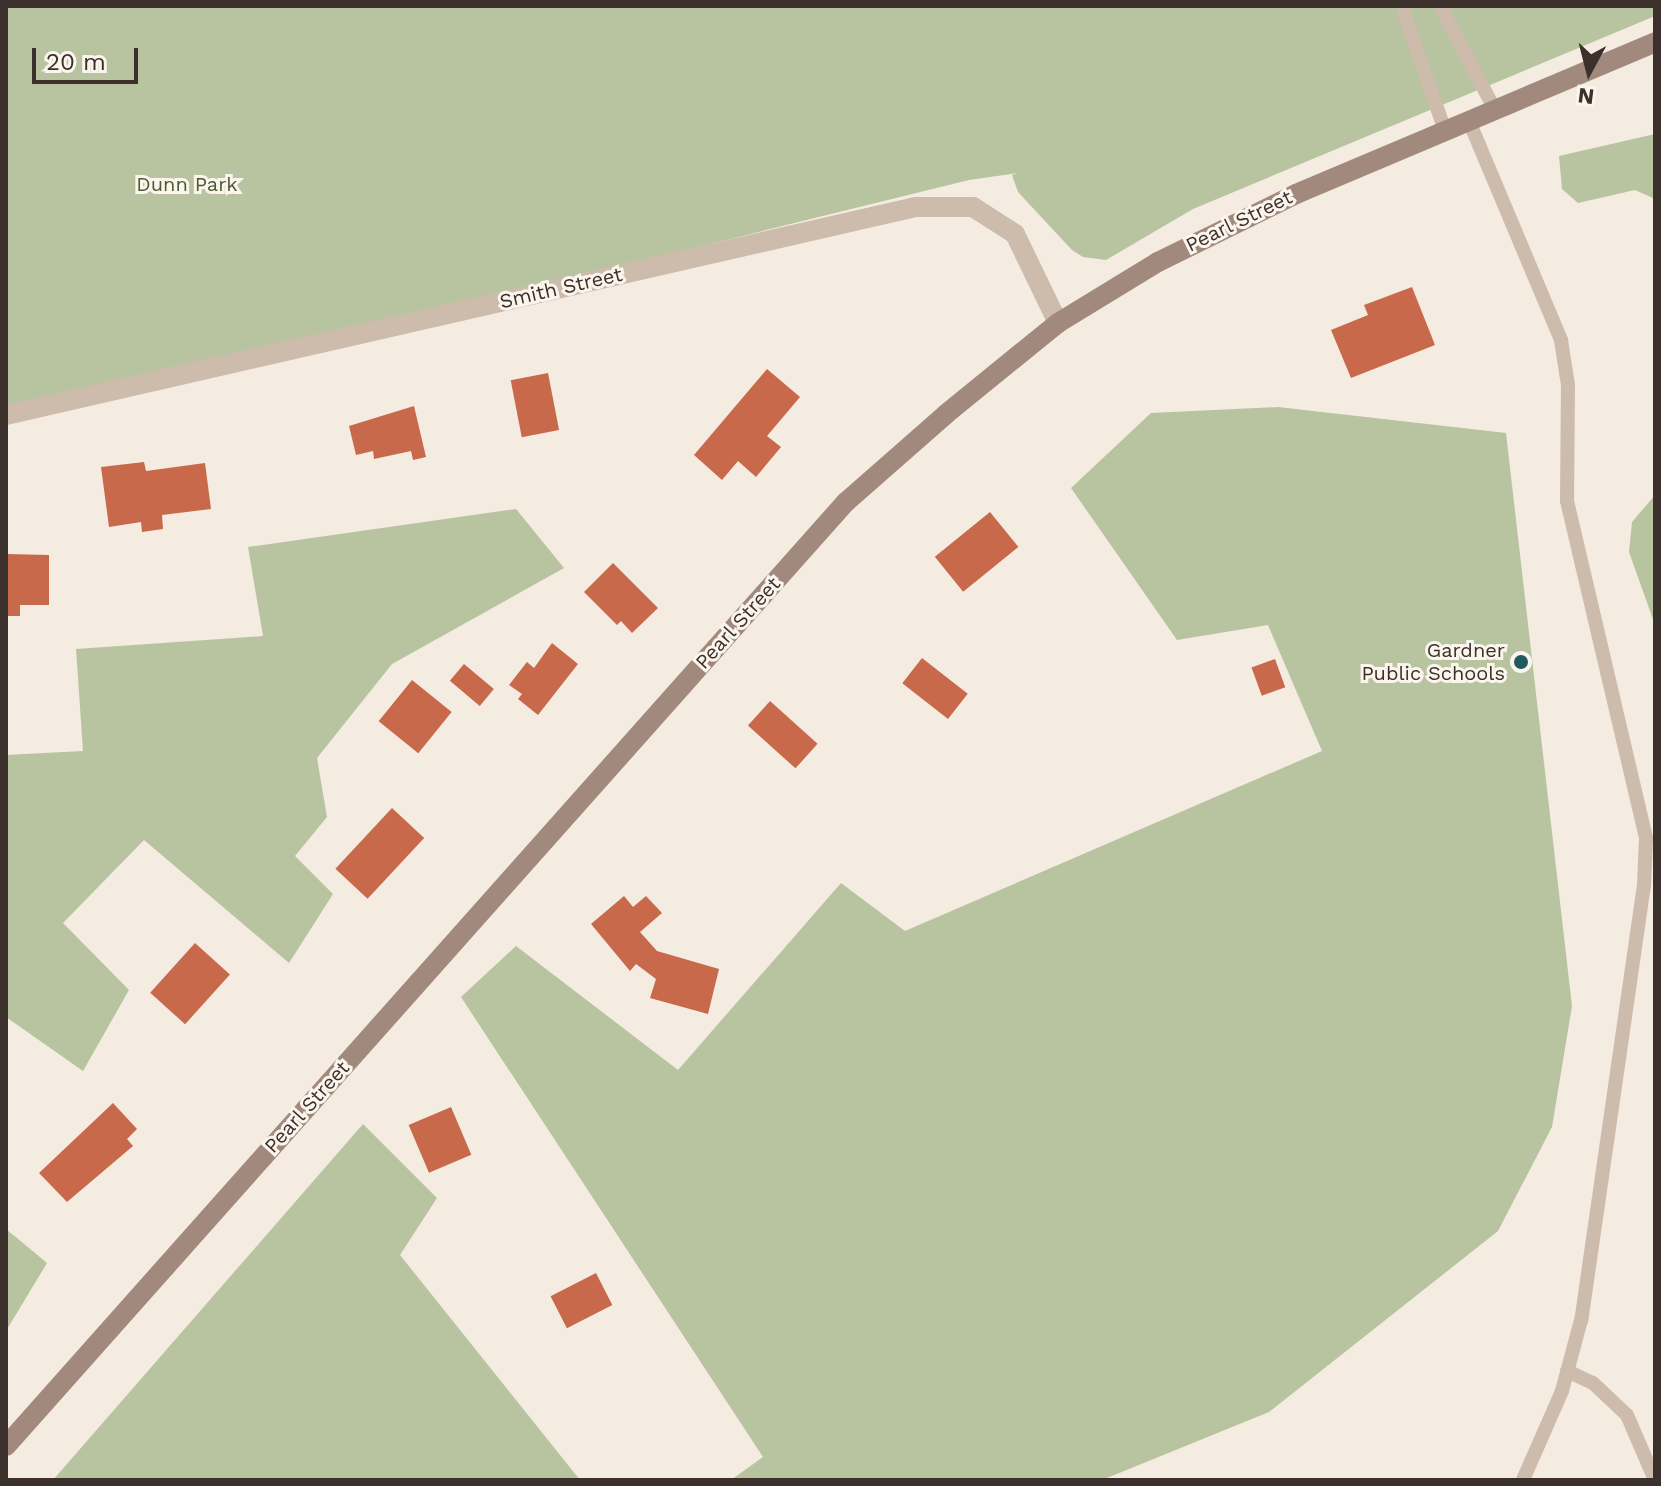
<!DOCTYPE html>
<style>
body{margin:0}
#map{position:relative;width:1661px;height:1486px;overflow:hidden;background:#f4ebe1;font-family:"Work Sans",sans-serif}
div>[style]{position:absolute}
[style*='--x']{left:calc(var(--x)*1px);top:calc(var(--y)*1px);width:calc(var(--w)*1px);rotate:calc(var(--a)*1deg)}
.green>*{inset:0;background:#b8c4a0}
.building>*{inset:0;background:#c8694b;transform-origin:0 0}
.lane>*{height:14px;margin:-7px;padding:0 7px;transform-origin:7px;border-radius:7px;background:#cdbbac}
.street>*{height:20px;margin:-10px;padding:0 10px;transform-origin:10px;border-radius:10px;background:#cdbbac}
.secondary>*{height:20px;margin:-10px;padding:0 10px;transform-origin:10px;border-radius:10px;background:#a18a7d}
.dots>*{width:22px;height:22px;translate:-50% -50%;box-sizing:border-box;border:4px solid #fbf5ee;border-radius:50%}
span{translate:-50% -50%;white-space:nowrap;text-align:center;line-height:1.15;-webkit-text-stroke:6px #fbf5ee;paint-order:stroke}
.park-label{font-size:20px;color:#4a5a2e}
.street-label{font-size:20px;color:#3b302b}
.poi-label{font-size:20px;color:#3b302b}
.right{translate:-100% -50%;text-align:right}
.frame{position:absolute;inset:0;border:8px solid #3b302b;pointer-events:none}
.north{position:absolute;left:1549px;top:32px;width:80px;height:80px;-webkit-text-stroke:6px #fbf5ee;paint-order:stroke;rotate:187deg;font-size:22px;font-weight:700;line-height:32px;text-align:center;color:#3b302b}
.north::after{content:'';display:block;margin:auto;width:28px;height:36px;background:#3b302b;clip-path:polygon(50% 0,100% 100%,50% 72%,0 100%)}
.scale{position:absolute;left:32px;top:48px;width:106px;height:36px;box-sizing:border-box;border:4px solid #3b302b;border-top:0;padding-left:10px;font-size:24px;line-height:28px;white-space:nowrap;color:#3b302b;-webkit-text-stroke:6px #fbf5ee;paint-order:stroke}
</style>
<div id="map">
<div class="green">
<div style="clip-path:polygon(6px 6px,1655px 6px,1655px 16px,1193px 209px,1106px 260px,1083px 257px,1072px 250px,1018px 192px,1012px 175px,1018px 173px,969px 180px,475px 302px,6px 409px)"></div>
<div style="clip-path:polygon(1655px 134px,1655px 199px,1635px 190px,1578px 203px,1562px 189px,1559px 156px)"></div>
<div style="clip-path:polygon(1278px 407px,1506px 433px,1572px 1006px,1552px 1127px,1498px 1231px,1269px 1412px,1102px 1480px,731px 1480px,763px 1457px,461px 997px,516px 946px,678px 1070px,841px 883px,905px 931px,1322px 751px,1268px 625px,1177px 640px,1071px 488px,1151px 413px)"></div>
<div style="clip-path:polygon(1655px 495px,1655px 625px,1629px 552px,1632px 522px)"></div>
<div style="clip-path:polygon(516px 509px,564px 568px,392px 664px,317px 758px,327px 817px,295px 856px,333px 894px,289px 963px,144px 840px,63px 923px,129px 990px,83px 1071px,6px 1017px,6px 755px,83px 751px,76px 649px,263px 636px,248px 547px)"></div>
<div style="clip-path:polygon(363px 1124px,437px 1198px,400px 1255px,580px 1480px,53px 1480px)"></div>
<div style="clip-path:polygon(6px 1229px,47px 1263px,6px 1331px)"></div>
</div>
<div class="building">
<div style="clip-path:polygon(1412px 287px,1435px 345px,1351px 378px,1331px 330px,1368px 315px,1364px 305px)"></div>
<div style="clip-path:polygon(767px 369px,800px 397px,767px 436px,781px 447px,756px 477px,738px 461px,722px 480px,694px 455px)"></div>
<div style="left:548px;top:373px;width:58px;height:38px;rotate:79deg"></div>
<div style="clip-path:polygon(414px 406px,426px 457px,413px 460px,411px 451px,374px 459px,373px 451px,356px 455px,349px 426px)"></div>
<div style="clip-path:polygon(144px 462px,146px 471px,205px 463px,211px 509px,162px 515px,163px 529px,142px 532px,141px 522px,109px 527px,101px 467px)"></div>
<div style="left:990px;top:512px;width:45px;height:71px;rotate:51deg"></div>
<div style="clip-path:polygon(6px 554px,49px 555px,49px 605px,20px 605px,20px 616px,6px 616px)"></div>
<div style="clip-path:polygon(613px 563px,658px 608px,632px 633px,621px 621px,617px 625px,584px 592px)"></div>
<div style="clip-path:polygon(552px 643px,578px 664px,538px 715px,518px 699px,522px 694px,509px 685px,527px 662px,534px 668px)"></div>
<div style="left:922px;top:658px;width:58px;height:32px;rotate:38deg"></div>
<div style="left:1275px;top:659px;width:30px;height:25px;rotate:70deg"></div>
<div style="left:464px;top:664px;width:39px;height:22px;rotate:40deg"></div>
<div style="left:412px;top:680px;width:51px;height:53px;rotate:39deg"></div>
<div style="left:770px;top:701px;width:64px;height:33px;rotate:42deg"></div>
<div style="left:392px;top:808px;width:44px;height:83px;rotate:43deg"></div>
<div style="clip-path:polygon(624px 896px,633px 907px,646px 896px,662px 913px,640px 932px,657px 951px,719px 969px,708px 1014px,650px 998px,656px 979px,636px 964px,630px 971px,591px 924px)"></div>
<div style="left:195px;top:943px;width:47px;height:67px;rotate:42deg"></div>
<div style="clip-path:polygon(113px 1103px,137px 1129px,127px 1139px,133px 1146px,67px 1202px,39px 1173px)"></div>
<div style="left:451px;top:1107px;width:52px;height:46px;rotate:67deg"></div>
<div style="left:596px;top:1273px;width:36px;height:51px;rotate:63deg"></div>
</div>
<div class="lane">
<div style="--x:1440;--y:6;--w:118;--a:62.1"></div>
<div style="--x:1404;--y:13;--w:125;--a:70.8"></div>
<div style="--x:1469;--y:121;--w:238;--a:67.2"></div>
<div style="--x:1561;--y:340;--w:46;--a:81.2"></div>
<div style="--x:1568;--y:385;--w:116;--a:90.5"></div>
<div style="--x:1567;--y:501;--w:346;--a:76.8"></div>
<div style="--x:1646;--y:838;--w:47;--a:92.4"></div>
<div style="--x:1644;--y:885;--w:440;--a:98.2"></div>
<div style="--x:1581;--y:1320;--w:73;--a:105"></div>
<div style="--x:1562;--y:1391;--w:97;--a:113.7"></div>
<div style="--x:1567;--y:1371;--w:29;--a:25"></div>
<div style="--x:1593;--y:1383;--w:47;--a:43.3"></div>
<div style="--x:1627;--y:1415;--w:71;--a:66.7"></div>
</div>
<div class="street">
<div style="--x:6;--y:415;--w:933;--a:-12.88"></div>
<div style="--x:916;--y:207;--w:57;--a:0"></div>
<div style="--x:973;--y:207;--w:50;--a:32.7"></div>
<div style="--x:1015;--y:234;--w:99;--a:64.2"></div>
</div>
<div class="secondary">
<div style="--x:6;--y:1446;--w:1264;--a:-48.34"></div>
<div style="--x:846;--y:502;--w:133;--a:-41.3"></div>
<div style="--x:946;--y:414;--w:144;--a:-39.1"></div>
<div style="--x:1058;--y:323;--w:117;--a:-31.4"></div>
<div style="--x:1158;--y:262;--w:154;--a:-26.2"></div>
<div style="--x:1296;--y:194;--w:390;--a:-22.9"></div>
</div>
<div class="dots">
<div style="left:1521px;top:662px;background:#1f5a5e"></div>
</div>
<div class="park-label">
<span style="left:187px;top:184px">Dunn Park</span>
</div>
<div class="street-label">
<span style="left:1239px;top:221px;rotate:-26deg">Pearl Street</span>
<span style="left:561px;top:288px;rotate:-13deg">Smith Street</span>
<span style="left:738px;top:623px;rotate:-48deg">Pearl Street</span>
<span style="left:307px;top:1107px;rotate:-48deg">Pearl Street</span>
</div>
<div class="poi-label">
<span class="right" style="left:1505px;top:662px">Gardner<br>Public Schools</span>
</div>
<div class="frame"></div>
<div class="north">N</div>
<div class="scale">20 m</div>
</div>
